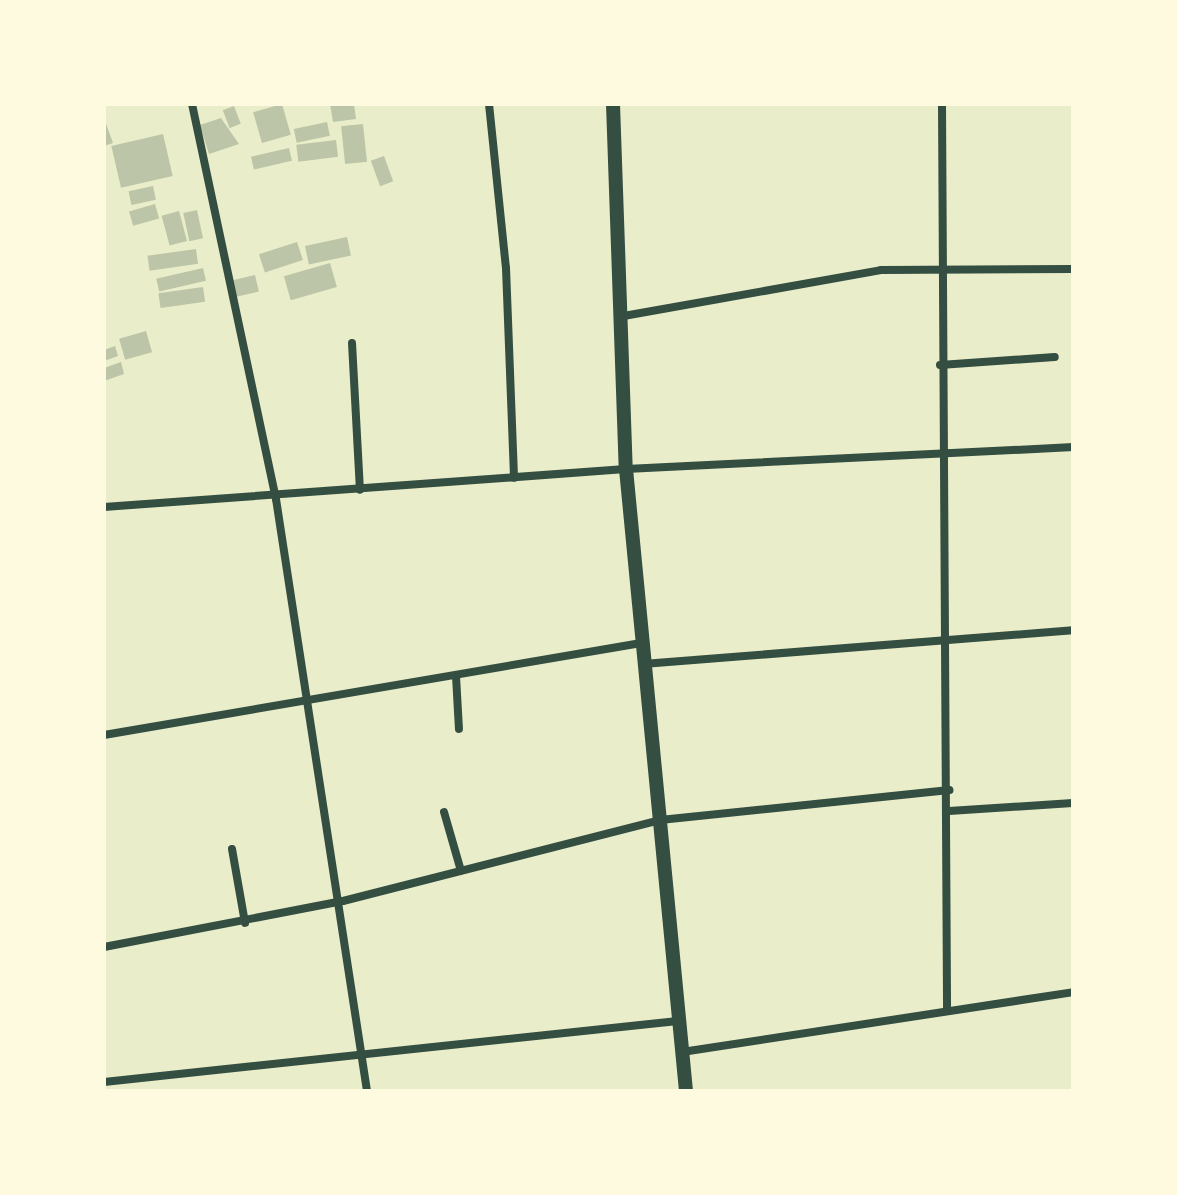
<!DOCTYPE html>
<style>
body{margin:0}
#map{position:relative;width:1177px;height:1195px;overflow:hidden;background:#e9edc9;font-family:"Open Sans",sans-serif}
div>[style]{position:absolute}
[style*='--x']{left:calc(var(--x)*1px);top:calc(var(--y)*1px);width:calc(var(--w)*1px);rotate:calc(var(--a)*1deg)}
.building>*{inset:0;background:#bcc5a7;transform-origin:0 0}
.minor>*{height:8px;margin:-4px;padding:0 4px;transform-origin:4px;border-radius:4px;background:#344e41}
.tertiary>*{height:14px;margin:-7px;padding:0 7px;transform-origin:7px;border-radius:7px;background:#344e41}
span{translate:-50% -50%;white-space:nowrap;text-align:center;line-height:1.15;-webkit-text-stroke:6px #fefae0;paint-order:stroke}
.frame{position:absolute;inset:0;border:106px solid #fefae0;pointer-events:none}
</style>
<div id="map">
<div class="building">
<div style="left:282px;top:104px;width:32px;height:30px;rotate:74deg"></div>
<div style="clip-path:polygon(330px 104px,354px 104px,356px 119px,333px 122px)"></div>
<div style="left:234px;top:106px;width:19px;height:12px;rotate:69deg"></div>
<div style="clip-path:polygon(104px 118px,113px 143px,104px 146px)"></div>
<div style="clip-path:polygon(221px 118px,239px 144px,209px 154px,200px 125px)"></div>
<div style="left:327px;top:122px;width:14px;height:34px;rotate:78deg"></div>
<div style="left:363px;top:124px;width:38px;height:22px;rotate:84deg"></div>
<div style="left:163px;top:134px;width:43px;height:53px;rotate:77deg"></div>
<div style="left:336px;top:140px;width:17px;height:40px;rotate:83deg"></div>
<div style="left:289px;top:148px;width:13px;height:39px;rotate:77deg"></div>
<div style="left:384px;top:156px;width:27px;height:14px;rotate:70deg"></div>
<div style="left:153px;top:186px;width:14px;height:25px;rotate:78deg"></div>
<div style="left:155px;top:204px;width:15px;height:27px;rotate:74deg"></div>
<div style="left:197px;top:210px;width:29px;height:14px;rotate:78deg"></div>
<div style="left:179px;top:211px;width:31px;height:18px;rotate:75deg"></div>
<div style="left:347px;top:237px;width:19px;height:43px;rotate:78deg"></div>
<div style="left:297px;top:242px;width:19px;height:40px;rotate:72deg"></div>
<div style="left:196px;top:249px;width:15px;height:49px;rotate:82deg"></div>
<div style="left:330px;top:263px;width:25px;height:48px;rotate:74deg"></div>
<div style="left:203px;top:268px;width:13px;height:48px;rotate:77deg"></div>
<div style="left:255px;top:275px;width:17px;height:23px;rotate:77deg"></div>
<div style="left:203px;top:287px;width:15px;height:45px;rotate:82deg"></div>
<div style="left:146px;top:331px;width:22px;height:28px;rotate:74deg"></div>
<div style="clip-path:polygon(115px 346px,118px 356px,104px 361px,104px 350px)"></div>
<div style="clip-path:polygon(121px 362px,124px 374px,104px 381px,104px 368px)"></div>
</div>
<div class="minor">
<div style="--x:192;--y:104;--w:404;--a:78"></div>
<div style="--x:276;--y:499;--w:599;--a:81.26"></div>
<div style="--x:489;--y:104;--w:165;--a:84.1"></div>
<div style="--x:506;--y:268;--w:210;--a:87.8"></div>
<div style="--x:942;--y:104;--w:906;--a:89.68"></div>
<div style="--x:618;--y:317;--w:267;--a:-10.1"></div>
<div style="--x:881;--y:270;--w:192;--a:-0.3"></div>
<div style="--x:352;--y:343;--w:147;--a:86.9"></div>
<div style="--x:940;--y:365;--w:115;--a:-4"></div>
<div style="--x:104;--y:507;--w:523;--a:-4.16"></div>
<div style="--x:626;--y:469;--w:448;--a:-2.8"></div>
<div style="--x:643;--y:664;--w:431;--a:-4.5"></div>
<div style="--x:456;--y:676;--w:53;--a:86.8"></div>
<div style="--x:104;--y:735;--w:545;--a:-9.72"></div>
<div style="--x:949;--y:811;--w:124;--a:-3.7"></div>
<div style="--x:444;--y:812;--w:61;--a:73.9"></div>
<div style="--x:232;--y:849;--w:75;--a:80"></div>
<div style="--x:104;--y:947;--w:243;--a:-10.9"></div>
<div style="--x:343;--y:901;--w:327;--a:-14.3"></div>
<div style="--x:660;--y:820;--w:291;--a:-5.9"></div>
<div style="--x:682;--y:1052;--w:396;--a:-8.7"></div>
<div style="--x:104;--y:1082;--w:577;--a:-6.07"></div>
</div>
<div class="tertiary">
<div style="--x:613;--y:104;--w:365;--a:88"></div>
<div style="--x:626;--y:469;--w:625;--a:84.49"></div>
</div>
<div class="frame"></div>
</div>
